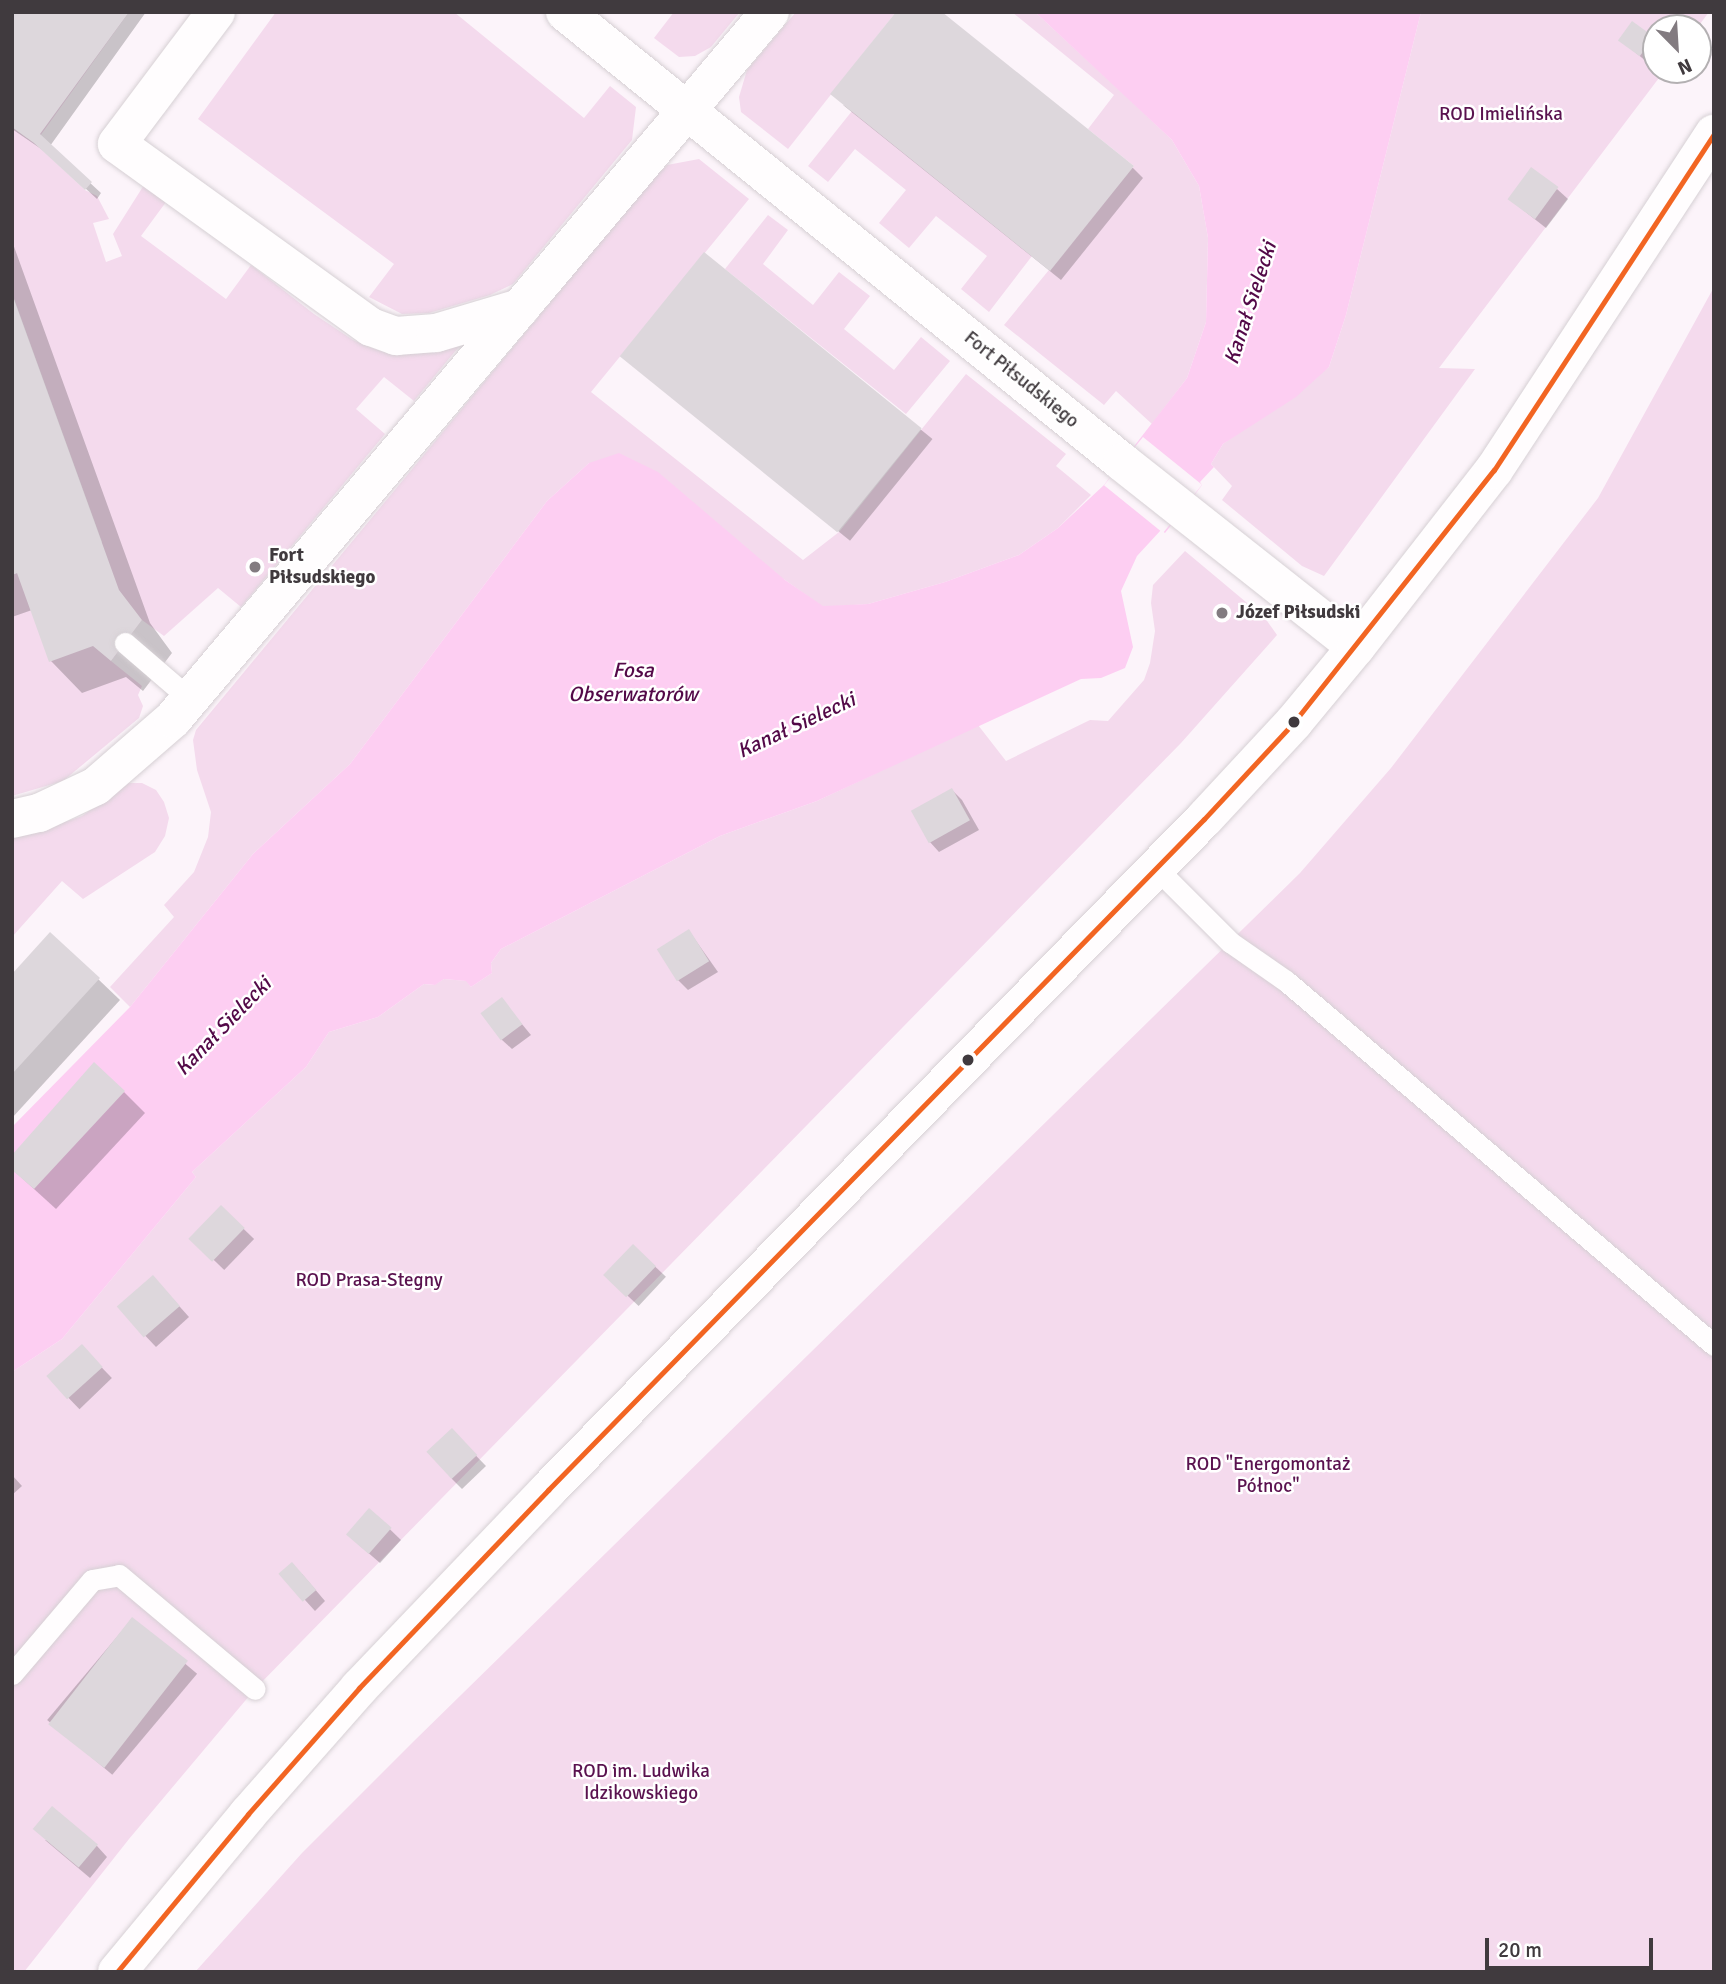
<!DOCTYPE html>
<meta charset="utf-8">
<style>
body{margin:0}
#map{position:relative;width:1726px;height:1984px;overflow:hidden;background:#fcf4fa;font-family:Signika,sans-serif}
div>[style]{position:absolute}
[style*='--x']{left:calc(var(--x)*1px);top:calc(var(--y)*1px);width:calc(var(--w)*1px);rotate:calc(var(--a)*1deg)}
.green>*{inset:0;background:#f4daed}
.water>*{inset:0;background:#fdcef2}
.pier>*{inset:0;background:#fcf4fa;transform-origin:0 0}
.shadow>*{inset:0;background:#0003;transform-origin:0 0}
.building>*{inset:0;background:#ddd7dc;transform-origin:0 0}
.roads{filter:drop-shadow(0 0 2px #d6d0d4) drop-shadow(0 0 2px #d6d0d4)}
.lane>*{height:21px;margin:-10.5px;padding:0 10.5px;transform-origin:10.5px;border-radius:10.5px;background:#fffdfe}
.street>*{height:38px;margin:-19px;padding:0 19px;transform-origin:19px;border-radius:19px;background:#fffdfe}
.secondary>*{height:38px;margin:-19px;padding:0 19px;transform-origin:19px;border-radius:19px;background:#fffdfe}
.bus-1>*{height:5px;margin:-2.5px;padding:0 2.5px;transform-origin:2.5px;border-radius:2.5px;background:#f26522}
.dots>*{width:19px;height:19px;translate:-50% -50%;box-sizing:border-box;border:4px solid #fff;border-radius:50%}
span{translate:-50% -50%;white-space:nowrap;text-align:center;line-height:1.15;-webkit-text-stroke:5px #fff;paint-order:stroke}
.park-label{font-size:19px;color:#5a124f}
.street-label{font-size:19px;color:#403a3e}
.poi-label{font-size:19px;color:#403a3e;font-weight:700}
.left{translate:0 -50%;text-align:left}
.water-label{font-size:21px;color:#530948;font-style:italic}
.frame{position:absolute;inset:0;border:14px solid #403a3e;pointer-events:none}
.north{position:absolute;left:1642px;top:14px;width:70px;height:70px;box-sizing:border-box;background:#fff;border:2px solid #b3b0b2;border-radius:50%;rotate:156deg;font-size:19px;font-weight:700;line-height:28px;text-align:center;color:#403a3e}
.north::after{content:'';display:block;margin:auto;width:24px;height:32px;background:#827b80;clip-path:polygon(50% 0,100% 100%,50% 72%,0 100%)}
.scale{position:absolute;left:1485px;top:1938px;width:168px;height:32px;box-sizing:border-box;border:4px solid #403a3e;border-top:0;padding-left:9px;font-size:21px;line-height:24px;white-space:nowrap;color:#403a3e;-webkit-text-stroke:5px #fff;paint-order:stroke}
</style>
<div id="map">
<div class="green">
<div style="clip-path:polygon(129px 12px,35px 143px,85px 190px,97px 196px,109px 219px,93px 223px,106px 262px,122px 256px,113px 234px,144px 185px,166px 202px,141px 236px,226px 299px,251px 265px,314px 314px,353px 340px,372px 348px,390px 354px,414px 354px,462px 343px,414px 401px,384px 377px,356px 409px,385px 434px,241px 607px,218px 588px,164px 636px,142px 620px,111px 661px,142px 686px,138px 695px,143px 706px,139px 718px,63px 781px,12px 796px,12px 575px,102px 542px,12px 293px,12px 127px,27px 138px)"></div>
<div style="clip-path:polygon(276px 12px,454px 12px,584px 118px,610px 86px,636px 107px,632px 140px,513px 284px,490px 295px,429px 313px,402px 314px,369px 297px,394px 264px,198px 119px)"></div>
<div style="clip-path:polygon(674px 12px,740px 12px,711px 47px,695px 56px,679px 57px,654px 38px)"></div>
<div style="clip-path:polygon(796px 12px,896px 12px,788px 149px,741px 112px,739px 97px,747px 70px)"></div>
<div style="clip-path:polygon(1012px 12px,1035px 12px,1127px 97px,1172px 140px,1199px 186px,1208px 238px,1206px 322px,1187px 378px,1152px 424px,1116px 391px,1104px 405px,1004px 325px,1134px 166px,1088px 129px,1114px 95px)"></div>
<div style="clip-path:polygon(1421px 12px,1709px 12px,1697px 28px,1656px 28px,1656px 70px,1665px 70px,1439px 368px,1475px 369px,1324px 576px,1302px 566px,1222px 500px,1232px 486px,1211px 464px,1223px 444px,1329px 367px,1346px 315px)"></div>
<div style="clip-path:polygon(852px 111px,1032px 256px,989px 312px,961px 289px,987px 256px,936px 216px,909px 248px,879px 223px,906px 190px,855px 149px,828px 182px,808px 166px)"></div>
<div style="clip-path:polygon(699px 159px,749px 199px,591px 392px,803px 560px,839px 532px,966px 374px,1066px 454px,1056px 466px,1091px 495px,1058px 528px,1019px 555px,945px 582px,868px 604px,823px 607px,785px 580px,589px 463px,547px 501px,350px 764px,253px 854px,130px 1007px,110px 987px,174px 917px,164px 905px,194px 872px,208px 837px,211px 812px,197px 770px,193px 740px,196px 730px,649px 183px,667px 165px)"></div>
<div style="clip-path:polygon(768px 215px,788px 230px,763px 264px,813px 305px,839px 272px,870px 296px,844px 329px,894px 370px,921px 337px,950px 361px,906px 414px,725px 269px)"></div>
<div style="clip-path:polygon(1714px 287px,1714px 1972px,195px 1972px,302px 1853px,414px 1741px,1300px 873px,1391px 768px,1598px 498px)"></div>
<div style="clip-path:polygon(1185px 551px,1265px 618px,1277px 635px,1181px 743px,255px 1689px,129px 1839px,24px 1972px,12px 1972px,12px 1372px,62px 1339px,196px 1177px,192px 1172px,306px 1067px,329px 1032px,378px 1017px,424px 984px,434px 985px,444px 979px,467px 981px,471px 987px,492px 973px,491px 963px,501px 949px,720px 836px,817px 801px,978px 725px,1006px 761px,1090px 720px,1108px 721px,1144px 680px,1150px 663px,1155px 631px,1151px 603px,1153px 585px)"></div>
<div style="clip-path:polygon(129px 783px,142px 783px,156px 790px,164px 802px,169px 818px,165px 836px,155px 852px,83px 899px,62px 881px,12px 937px,12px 835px,34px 833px,82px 816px)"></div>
</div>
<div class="water">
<div style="clip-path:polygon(1035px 12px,1421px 12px,1346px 315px,1329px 367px,1296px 397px,1223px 444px,1211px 464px,1214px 467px,1200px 482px,1202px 485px,1184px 509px,1165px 533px,1161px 530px,1137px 556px,1121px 591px,1133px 647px,1125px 668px,1101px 678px,1081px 679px,817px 801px,720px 836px,501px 949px,491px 963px,492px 973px,471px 987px,466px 981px,444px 979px,435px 985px,424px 984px,378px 1017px,329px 1032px,306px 1067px,192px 1172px,196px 1177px,62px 1339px,12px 1372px,12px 1127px,130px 1007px,253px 854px,350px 764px,547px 501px,589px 463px,619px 453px,658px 472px,785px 580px,823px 606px,868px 604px,945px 582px,1019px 555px,1058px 528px,1104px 485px,1187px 378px,1206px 322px,1208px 238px,1199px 186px,1172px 140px)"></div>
</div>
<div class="pier">
<div style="left:1143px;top:437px;width:76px;height:62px;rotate:39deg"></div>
</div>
<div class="shadow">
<div style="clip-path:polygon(12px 12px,146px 12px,50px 146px,101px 193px,97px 199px,47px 153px,12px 129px)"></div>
<div style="clip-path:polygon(1653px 38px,1656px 60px,1652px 66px,1620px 40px)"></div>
<div style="clip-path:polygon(843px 105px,1133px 168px,1143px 178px,1061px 280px)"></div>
<div style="clip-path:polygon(1557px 189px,1568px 199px,1546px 228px,1509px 199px)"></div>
<div style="clip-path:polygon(12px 241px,150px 623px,172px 653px,143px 691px,126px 677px,82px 693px,51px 661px,32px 610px,12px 617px)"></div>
<div style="left:704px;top:254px;width:294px;height:131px;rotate:39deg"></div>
<div style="clip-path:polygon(952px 790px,962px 800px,979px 830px,939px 852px,929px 841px)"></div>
<div style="clip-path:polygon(689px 931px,718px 972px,688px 990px,678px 980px)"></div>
<div style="clip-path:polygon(12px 976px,98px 979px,120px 1000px,12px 1118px)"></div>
<div style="clip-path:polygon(502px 1000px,531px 1035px,512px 1049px,501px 1039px)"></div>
<div style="clip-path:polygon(124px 1092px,145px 1113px,56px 1209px,12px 1169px)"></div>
<div style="left:221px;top:1207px;width:46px;height:43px;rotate:44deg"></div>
<div style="left:633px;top:1246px;width:45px;height:40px;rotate:43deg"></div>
<div style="clip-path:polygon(163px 1288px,189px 1317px,156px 1347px,119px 1308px)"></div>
<div style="left:82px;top:1347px;width:43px;height:45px;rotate:46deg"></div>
<div style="clip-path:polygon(452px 1431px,486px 1466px,462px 1489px,452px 1479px)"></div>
<div style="clip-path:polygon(12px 1475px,22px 1486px,12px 1495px)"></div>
<div style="clip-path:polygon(370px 1510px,401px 1540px,380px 1563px,358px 1544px)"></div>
<div style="clip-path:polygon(302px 1574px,325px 1601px,315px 1611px,305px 1600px)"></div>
<div style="left:132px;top:1619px;width:85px;height:132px;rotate:40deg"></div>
<div style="clip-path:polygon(45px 1840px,97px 1846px,107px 1857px,90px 1878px)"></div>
</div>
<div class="building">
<div style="clip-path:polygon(12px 12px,129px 12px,40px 134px,92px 182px,85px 190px,34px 143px,12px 127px)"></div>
<div style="clip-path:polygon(896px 12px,942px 12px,1134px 166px,1050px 271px,830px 94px)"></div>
<div style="left:1632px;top:21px;width:27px;height:24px;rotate:36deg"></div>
<div style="left:1531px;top:167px;width:34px;height:40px;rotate:36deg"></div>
<div style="left:704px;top:252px;width:280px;height:134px;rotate:39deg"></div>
<div style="clip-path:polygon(12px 294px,119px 590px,142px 620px,111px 661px,93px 646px,49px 662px,17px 573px,12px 575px)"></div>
<div style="left:952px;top:788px;width:37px;height:47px;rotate:61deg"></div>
<div style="left:689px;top:929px;width:38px;height:38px;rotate:58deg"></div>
<div style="clip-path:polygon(50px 932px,100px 978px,12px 1074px,12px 974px)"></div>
<div style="left:502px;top:997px;width:34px;height:27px;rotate:53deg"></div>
<div style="clip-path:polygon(94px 1062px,125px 1091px,34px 1189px,12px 1170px,12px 1155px)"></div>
<div style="left:221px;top:1205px;width:33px;height:47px;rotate:44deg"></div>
<div style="left:633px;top:1244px;width:32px;height:43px;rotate:44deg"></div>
<div style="left:153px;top:1275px;width:41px;height:48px;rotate:49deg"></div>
<div style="left:82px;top:1344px;width:31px;height:48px;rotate:48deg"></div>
<div style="left:452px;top:1428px;width:37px;height:35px;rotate:47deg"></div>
<div style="left:369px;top:1508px;width:30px;height:35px;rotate:41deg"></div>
<div style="left:292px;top:1562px;width:37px;height:18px;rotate:49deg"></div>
<div style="left:132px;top:1617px;width:71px;height:136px;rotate:38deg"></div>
<div style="left:52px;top:1806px;width:60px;height:30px;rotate:40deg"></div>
</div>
<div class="roads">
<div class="lane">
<div style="--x:125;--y:643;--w:86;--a:40.7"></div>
<div style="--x:1156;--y:868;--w:105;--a:45"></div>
<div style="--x:1230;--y:942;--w:68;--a:34.9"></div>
<div style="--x:1286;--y:981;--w:562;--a:40.38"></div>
<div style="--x:12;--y:1674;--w:123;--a:-49.6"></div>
<div style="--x:92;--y:1580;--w:27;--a:-10"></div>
<div style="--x:119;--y:1575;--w:177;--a:40"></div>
</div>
<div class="street">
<div style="--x:216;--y:12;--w:165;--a:126.9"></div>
<div style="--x:117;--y:144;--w:313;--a:35.8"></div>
<div style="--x:371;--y:327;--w:27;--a:20"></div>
<div style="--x:396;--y:336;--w:40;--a:-4.3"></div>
<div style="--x:436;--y:333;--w:88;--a:-16.6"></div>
<div style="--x:565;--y:12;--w:716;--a:38.93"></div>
<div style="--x:1122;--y:462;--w:298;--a:38.3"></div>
<div style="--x:12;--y:819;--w:28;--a:-13"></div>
<div style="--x:39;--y:813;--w:63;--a:-25.3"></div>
<div style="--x:96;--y:786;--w:102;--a:-41"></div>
<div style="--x:173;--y:719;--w:925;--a:-49.82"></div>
</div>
<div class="secondary">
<div style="--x:117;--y:1972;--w:205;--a:-50.3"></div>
<div style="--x:248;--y:1814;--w:168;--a:-48.6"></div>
<div style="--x:359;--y:1688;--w:274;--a:-46.3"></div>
<div style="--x:548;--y:1490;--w:938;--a:-45.65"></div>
<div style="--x:1204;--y:819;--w:132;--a:-47.1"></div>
<div style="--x:1294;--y:722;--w:97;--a:-50.4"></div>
<div style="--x:1356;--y:647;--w:224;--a:-52.1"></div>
<div style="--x:1494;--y:470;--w:402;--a:-56.8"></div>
</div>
</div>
<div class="bus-1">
<div style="--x:117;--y:1972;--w:205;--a:-50.3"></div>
<div style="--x:248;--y:1814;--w:168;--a:-48.6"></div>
<div style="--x:359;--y:1688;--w:274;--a:-46.3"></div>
<div style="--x:548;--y:1490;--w:938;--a:-45.65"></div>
<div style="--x:1204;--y:819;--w:132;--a:-47.1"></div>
<div style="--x:1294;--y:722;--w:322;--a:-51.6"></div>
<div style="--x:1494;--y:470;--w:402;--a:-56.8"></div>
</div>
<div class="dots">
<div style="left:255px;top:567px;background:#827b80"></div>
<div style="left:1222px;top:613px;background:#827b80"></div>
<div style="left:1294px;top:722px;background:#403a3e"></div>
<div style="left:968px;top:1060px;background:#403a3e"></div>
</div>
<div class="park-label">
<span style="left:1501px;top:115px">ROD Imielińska</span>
<span style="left:369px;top:1281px">ROD Prasa-Stegny</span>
<span style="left:1268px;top:1476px">ROD "Energomontaż<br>Północ"</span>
<span style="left:641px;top:1783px">ROD im. Ludwika<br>Idzikowskiego</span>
</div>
<div class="street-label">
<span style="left:1021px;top:380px;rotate:39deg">Fort Piłsudskiego</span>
</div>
<div class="poi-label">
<span class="left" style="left:269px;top:567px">Fort<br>Piłsudskiego</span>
<span class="left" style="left:1236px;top:613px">Józef Piłsudski</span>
</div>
<div class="water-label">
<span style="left:1250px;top:303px;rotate:-72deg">Kanał Sielecki</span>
<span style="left:633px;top:682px">Fosa<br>Obserwatorów</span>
<span style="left:796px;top:725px;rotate:-25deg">Kanał Sielecki</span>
<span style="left:223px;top:1026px;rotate:-46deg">Kanał Sielecki</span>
</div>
<div class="frame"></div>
<div class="north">N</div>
<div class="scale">20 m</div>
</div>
